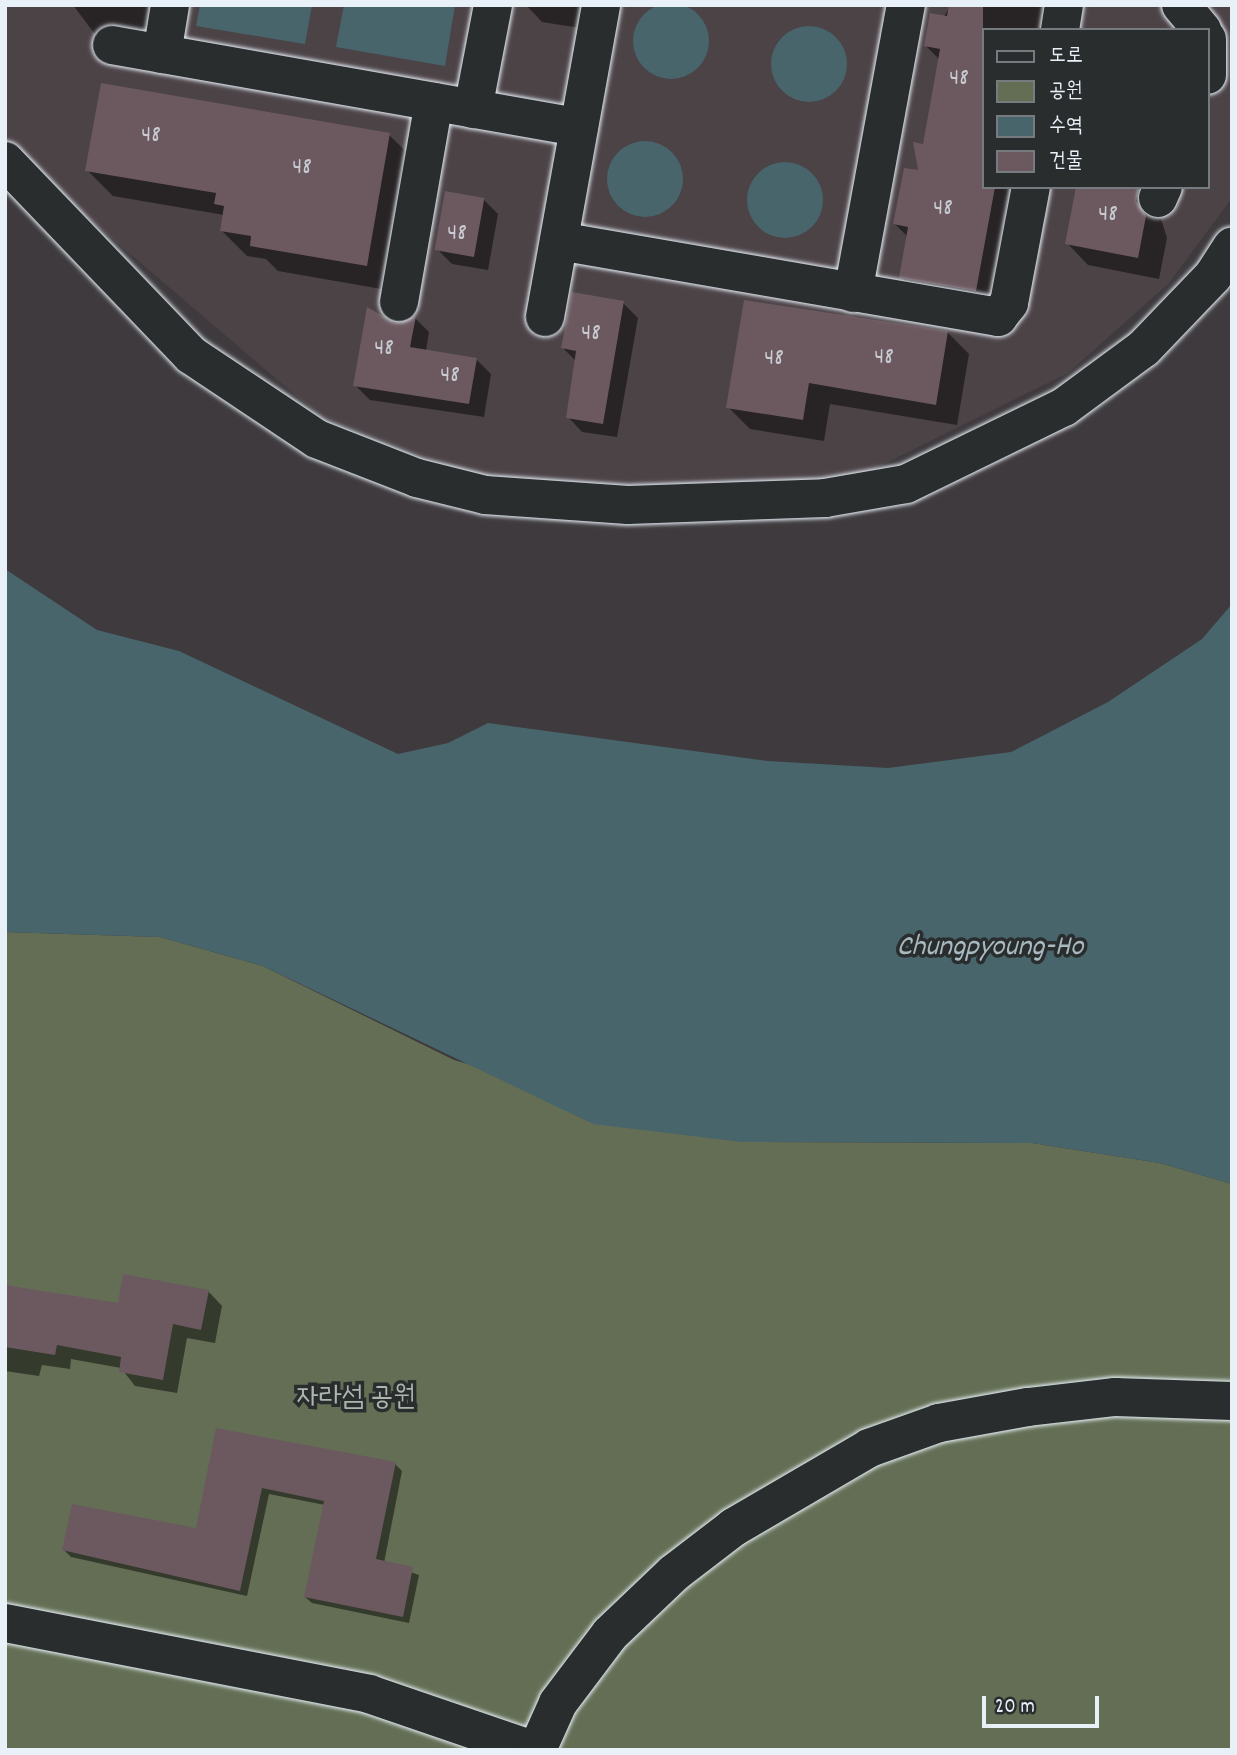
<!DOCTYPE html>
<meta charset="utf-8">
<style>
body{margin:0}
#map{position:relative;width:1237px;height:1755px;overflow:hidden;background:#3e3a3d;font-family:Dekko,"Poor Story",sans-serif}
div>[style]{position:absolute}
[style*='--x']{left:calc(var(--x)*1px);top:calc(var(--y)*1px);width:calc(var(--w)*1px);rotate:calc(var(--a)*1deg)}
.built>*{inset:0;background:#4c4347}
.green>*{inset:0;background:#636e54}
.water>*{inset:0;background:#48656c}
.round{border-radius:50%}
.shadow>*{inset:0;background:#0007}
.building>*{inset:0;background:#6b595f;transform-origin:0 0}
.roads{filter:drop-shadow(0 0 2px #e8f1f8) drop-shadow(0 0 2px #e8f1f8)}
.minor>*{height:38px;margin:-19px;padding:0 19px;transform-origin:19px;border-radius:19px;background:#2a2d2e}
span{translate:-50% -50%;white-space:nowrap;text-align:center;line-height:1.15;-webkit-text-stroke:7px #2a2d2e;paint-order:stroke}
.number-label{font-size:24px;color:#c9cbd2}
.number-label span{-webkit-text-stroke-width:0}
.park-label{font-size:28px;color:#acb6ae}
.water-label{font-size:30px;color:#a8b9c0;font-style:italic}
.frame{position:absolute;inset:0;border:7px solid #e8f1f8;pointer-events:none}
.legend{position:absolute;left:982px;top:28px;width:228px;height:161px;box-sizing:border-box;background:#2a2d2e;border:2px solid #767b7f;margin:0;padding:9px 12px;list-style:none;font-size:21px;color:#e8f1f8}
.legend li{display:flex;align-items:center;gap:14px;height:35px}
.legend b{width:35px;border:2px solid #767b7f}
.scale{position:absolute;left:982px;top:1696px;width:117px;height:32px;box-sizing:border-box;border:4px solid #e8f1f8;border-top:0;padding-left:9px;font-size:21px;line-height:24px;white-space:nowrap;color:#e8f1f8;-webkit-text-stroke:5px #2a2d2e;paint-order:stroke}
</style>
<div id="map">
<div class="built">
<div style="clip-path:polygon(evenodd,7px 5px,1232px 5px,1232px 198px,1169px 283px,1068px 373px,856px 478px,519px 493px,321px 417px,5px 147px,7px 5px,983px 30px,1207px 30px,1207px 187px,983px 187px,983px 30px)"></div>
</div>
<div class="green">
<div style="clip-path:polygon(5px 932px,160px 937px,263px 966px,454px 1060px,742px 1142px,1032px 1143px,1160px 1163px,1232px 1184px,1232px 1750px,5px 1750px)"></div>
</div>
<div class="water">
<div class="round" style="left:633px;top:3px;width:76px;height:76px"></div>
<div style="clip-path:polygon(200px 5px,312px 5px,305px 44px,196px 26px)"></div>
<div style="clip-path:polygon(344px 5px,455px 5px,445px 66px,336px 47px)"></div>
<div class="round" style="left:771px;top:26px;width:76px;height:76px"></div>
<div class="round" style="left:607px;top:141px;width:76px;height:76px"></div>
<div class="round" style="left:747px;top:162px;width:76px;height:76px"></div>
<div style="clip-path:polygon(5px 569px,97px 630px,179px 651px,398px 754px,448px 743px,488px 723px,768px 761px,888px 768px,1011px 752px,1108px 702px,1202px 639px,1232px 604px,1232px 1184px,1160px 1163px,1032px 1143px,742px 1142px,593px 1124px,263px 966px,160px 937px,5px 932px)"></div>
</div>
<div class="shadow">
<div style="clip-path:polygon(73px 5px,164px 5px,158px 43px,94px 33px)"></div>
<div style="clip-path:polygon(526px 5px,597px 5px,593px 30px,542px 22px)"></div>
<div style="clip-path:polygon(951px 5px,1053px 5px,1049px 30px,983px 30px,983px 187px,1020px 187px,997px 312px,923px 299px,901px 277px,908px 237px,895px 224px,920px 172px,940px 60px,926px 46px)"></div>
<div style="clip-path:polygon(389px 135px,415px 160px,393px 291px,278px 271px,266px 259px,247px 256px,221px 230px,224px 215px,113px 196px,87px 170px)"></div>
<div style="clip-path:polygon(1077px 187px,1177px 187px,1159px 212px,1167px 238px,1159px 279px,1088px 265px,1067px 243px)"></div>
<div style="clip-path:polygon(483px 199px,498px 214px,488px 270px,452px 264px,437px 249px)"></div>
<div style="clip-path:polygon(623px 303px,638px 318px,617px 437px,582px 432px,568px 417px,576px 361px,563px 348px)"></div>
<div style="clip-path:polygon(415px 318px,429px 332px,426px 351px,476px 359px,491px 374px,484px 417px,370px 400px,355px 385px,394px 325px)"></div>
<div style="clip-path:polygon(947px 332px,969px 354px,957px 425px,830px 404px,824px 441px,750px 429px,728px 407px)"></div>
<div style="clip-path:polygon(5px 1287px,120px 1305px,208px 1291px,222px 1306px,215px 1343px,187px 1338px,177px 1393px,135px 1386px,121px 1368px,71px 1359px,70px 1369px,42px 1365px,39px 1376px,5px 1371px)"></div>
<div style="clip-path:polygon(217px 1430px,395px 1464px,402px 1471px,384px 1563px,419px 1575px,409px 1623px,312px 1603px,305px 1597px,325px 1505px,269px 1494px,247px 1596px,71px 1557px,64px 1550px,197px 1530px)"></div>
</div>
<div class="building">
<div style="clip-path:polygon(949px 5px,983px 5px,983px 187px,995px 187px,976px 291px,899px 278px,908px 227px,893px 224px,904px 168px,918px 170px,913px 142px,923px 144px,940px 49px,924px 46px,930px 13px,947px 16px)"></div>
<div style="clip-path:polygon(101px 83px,390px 133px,367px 266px,250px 246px,251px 236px,220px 231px,224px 206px,214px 204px,216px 193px,85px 171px)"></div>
<div style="clip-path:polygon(1076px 187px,1139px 187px,1136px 201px,1146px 216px,1138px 258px,1065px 244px)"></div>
<div style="left:445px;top:191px;width:40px;height:60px;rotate:10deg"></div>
<div style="clip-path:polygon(572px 292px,624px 301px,603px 424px,566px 418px,576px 351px,561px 348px)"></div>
<div style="clip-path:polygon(744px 300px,948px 331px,936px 405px,809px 383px,803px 420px,726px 408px)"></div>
<div style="clip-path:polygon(367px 307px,395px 323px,416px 316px,410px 347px,477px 358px,469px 404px,353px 386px)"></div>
<div style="clip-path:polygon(123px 1274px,209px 1290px,201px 1330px,173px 1324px,163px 1380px,119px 1372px,121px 1357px,57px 1345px,55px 1355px,5px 1347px,5px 1285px,118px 1303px)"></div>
<div style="clip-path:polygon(216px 1428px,396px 1462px,376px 1559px,413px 1567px,403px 1617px,304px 1597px,324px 1501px,262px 1488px,240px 1591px,62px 1550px,72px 1504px,196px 1528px)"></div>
</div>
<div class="roads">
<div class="minor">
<div style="--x:1181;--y:5;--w:33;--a:50"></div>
<div style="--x:1060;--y:30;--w:25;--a:-81"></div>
<div style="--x:1207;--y:39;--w:36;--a:90"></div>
<div style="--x:112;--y:45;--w:474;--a:10"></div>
<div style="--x:162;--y:54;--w:50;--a:-80.7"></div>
<div style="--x:473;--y:109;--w:106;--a:-79.1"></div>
<div style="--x:5;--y:161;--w:269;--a:46.2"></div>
<div style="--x:191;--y:355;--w:151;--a:33.7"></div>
<div style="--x:317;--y:439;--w:107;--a:21.3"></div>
<div style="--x:417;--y:478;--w:70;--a:14"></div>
<div style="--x:485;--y:495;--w:143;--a:4"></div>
<div style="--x:628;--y:505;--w:197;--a:-2"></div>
<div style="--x:825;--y:498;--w:82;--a:-9.8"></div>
<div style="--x:906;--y:484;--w:176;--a:-26"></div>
<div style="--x:1064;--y:407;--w:99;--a:-36.4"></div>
<div style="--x:1144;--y:348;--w:100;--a:-46.2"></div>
<div style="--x:1213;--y:276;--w:35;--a:-57"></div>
<div style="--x:1158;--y:198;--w:12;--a:-66"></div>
<div style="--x:559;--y:241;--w:446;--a:9.8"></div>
<div style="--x:998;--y:317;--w:18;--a:-52"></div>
<div style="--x:1009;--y:303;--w:118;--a:-79.3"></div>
<div style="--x:853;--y:293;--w:293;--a:-79.6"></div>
<div style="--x:399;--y:302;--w:203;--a:-80.1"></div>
<div style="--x:545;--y:317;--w:317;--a:-79.8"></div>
<div style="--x:5;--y:1623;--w:371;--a:11"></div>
<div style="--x:369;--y:1694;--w:173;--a:18.9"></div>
<div style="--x:537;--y:1750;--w:51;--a:-65.9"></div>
<div style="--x:558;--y:1703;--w:86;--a:-53"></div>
<div style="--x:610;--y:1634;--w:88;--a:-43.6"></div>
<div style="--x:674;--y:1573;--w:76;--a:-37.5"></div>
<div style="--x:734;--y:1527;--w:156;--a:-30.3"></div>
<div style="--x:869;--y:1448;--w:74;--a:-19.7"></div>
<div style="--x:939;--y:1423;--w:90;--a:-10.2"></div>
<div style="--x:1028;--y:1407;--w:88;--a:-6.6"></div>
<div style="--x:1115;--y:1397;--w:117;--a:2"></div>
</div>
</div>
<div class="number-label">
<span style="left:959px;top:80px">48</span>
<span style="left:151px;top:137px">48</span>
<span style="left:302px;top:169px">48</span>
<span style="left:943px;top:210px">48</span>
<span style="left:1108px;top:216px">48</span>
<span style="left:457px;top:235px">48</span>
<span style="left:591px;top:335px">48</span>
<span style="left:384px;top:350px">48</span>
<span style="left:884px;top:359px">48</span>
<span style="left:774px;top:360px">48</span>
<span style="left:450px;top:377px">48</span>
</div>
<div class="park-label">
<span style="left:356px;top:1399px">자라섬 공원</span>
</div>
<div class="water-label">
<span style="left:990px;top:949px">Chungpyoung-Ho</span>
</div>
<div class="frame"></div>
<ul class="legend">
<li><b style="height:9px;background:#2a2d2e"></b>도로</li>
<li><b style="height:19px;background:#636e54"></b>공원</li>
<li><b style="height:19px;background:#48656c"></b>수역</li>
<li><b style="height:19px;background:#6b595f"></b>건물</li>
</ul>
<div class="scale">20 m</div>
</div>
